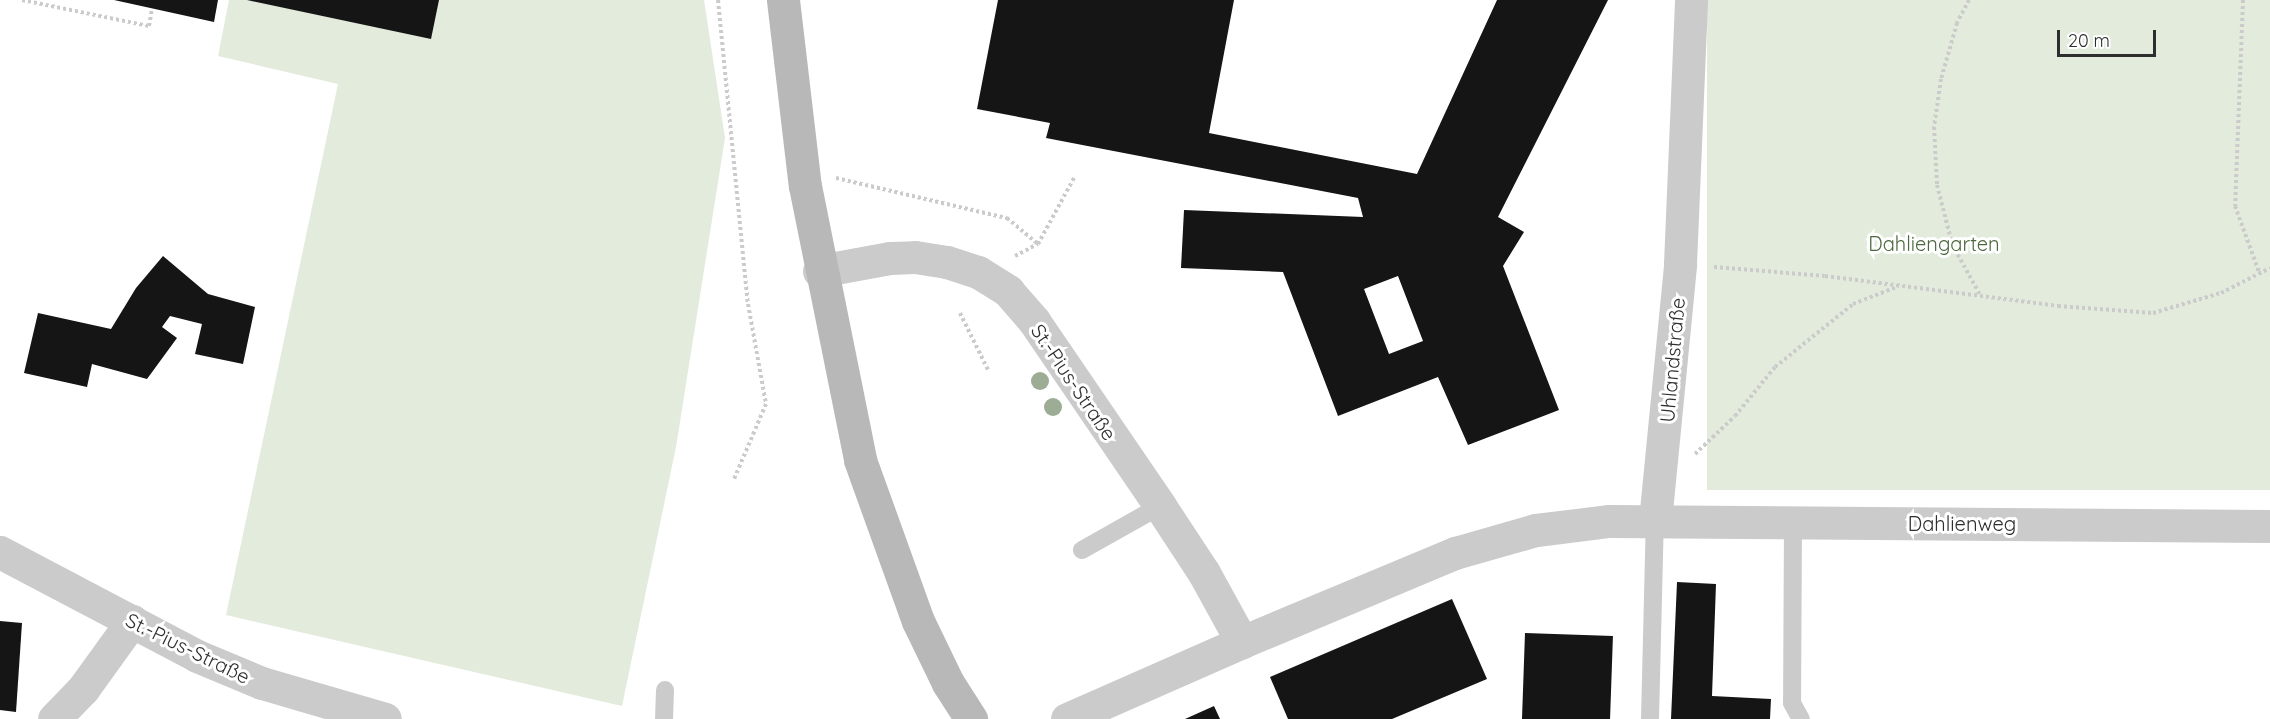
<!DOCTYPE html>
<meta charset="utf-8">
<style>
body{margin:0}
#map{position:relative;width:2270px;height:719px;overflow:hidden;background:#fff;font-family:Quicksand,sans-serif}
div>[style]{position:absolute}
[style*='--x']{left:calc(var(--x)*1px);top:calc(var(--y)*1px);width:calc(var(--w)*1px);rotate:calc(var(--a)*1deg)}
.green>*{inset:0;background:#e2ebdc;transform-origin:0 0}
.building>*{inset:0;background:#151515;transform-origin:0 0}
.path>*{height:4px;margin-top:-2px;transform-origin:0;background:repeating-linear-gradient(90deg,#cbcbcb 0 3px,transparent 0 6px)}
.service>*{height:18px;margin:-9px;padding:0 9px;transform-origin:9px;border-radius:9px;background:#cbcbcb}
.minor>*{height:33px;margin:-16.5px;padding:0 16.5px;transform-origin:16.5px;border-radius:16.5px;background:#cbcbcb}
.tertiary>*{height:33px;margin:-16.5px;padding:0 16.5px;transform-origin:16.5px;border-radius:16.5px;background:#cbcbcb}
.secondary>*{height:33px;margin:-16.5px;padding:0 16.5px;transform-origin:16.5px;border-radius:16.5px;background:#b8b8b8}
.trees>*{width:18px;height:18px;margin:-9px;border-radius:50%;background:#9dac95}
span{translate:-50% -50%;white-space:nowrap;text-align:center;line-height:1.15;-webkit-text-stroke:6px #fff;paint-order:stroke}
.park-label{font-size:20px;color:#4c683e}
.street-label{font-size:20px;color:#2e2e2e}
.scale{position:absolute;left:2057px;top:30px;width:99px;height:27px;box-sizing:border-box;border:3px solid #2e2e2e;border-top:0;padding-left:8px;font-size:18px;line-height:21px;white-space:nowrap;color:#2e2e2e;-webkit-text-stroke:4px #fff;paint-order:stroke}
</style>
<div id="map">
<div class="green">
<div style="clip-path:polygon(229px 0,704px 0,725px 138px,676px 447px,622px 706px,226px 615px,338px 84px,218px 56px)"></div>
<div style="left:1707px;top:0;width:563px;height:490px"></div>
</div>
<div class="building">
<div style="clip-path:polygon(114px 0,218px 0,214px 22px)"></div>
<div style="clip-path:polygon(247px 0,439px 0,431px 39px)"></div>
<div style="clip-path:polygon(evenodd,998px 0,1234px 0,1209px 133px,1417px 174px,1497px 0,1608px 0,1498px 217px,1524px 232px,1503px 266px,1559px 410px,1468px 445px,1438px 377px,1338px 416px,1283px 272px,1181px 268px,1184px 210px,1363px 217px,1358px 198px,1046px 138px,1050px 123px,977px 109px,998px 0,1398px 276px,1423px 341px,1389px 354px,1364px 289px,1398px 276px)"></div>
<div style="clip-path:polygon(163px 256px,208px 294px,255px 307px,243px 364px,195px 354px,202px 324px,170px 316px,162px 327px,177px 338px,147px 379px,92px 364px,87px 387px,24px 373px,38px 313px,111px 329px,136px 288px)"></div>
<div style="clip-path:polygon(1677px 582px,1716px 584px,1712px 696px,1771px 699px,1770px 719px,1671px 719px)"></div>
<div style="clip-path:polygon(1452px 599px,1487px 679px,1392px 719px,1288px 719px,1270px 677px)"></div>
<div style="clip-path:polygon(0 621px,22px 623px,16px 712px,0 710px)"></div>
<div style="left:1525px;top:633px;width:88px;height:86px;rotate:2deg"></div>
<div style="clip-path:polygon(1214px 706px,1220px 719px,1185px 719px)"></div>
</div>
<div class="path">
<div style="--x:22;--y:0;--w:130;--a:11.6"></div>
<div style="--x:149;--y:26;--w:17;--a:-80"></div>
<div style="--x:718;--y:0;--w:305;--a:84.4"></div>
<div style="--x:748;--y:304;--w:102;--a:79.8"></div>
<div style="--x:766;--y:404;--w:82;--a:113.1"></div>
<div style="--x:1969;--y:0;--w:26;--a:118"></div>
<div style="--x:1957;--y:23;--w:58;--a:105.9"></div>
<div style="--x:1941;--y:79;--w:49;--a:98.3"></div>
<div style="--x:1934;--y:127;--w:58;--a:87"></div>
<div style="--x:1937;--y:185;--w:61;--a:75.7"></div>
<div style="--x:1952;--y:244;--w:58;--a:61.2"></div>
<div style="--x:2243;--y:0;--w:206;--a:92.2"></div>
<div style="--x:2235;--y:206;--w:70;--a:70"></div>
<div style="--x:836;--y:178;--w:176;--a:13.2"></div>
<div style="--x:1007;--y:218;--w:40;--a:40"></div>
<div style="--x:1015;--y:256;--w:26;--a:-28"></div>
<div style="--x:1038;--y:244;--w:77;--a:-61.4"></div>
<div style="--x:1714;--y:267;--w:111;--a:4.6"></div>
<div style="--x:1825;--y:276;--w:235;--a:7.3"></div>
<div style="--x:2058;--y:306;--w:95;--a:4.2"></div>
<div style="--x:2153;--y:313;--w:71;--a:-16.4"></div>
<div style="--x:2221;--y:293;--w:55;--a:-27"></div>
<div style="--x:960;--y:313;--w:64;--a:63.8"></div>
<div style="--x:1695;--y:454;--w:55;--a:-43.5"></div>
<div style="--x:1735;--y:416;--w:63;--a:-50.8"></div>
<div style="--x:1775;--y:367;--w:100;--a:-38.9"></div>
<div style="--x:1853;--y:304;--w:49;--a:-21.4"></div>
</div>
<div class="service">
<div style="--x:1793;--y:522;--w:181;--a:90.3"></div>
<div style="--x:1792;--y:703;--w:18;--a:61"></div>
<div style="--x:1082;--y:550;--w:90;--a:-29.4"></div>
<div style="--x:664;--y:719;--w:29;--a:-88"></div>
<div style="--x:1650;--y:719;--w:198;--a:-88.6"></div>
</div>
<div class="minor">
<div style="--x:1655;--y:521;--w:258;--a:-84.4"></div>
<div style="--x:1680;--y:264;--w:264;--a:-87.6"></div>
<div style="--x:0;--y:552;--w:223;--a:27.8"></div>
<div style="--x:197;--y:656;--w:70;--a:22.6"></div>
<div style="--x:262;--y:683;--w:128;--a:16.3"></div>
<div style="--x:54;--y:719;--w:42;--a:-46"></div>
<div style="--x:83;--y:689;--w:84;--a:-54.2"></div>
<div style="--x:1067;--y:719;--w:191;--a:-23.7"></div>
</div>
<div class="tertiary">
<div style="--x:819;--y:271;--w:72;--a:-10.4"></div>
<div style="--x:890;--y:258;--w:25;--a:-2"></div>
<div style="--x:915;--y:257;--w:32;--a:9"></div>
<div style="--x:947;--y:262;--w:33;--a:18"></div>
<div style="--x:978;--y:272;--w:36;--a:32"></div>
<div style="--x:1008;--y:291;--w:40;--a:49"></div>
<div style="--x:1034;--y:321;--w:224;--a:55.7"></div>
<div style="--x:1160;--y:506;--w:80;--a:56.7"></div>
<div style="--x:1204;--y:573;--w:79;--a:61.2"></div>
<div style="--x:1242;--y:642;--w:231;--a:-22.7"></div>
<div style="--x:1455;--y:553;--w:84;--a:-15.9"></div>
<div style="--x:1536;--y:530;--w:74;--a:-7"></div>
<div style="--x:1609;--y:521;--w:661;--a:0.43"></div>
</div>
<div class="secondary">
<div style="--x:783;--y:0;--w:187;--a:83.3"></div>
<div style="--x:805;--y:186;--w:279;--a:78.6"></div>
<div style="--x:860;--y:460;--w:171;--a:70.2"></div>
<div style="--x:918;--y:621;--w:69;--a:64.2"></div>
<div style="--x:948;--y:683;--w:43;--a:57.4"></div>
</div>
<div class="trees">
<div style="left:1040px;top:381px"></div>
<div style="left:1053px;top:407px"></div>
</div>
<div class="park-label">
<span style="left:1934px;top:243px">Dahliengarten</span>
</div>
<div class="street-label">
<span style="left:1672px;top:360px;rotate:-85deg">Uhlandstraße</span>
<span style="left:1074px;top:382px;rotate:56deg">St.-Pius-Straße</span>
<span style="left:1962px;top:523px">Dahlienweg</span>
<span style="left:188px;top:648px;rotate:26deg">St.-Pius-Straße</span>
</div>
<div class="scale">20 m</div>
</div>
